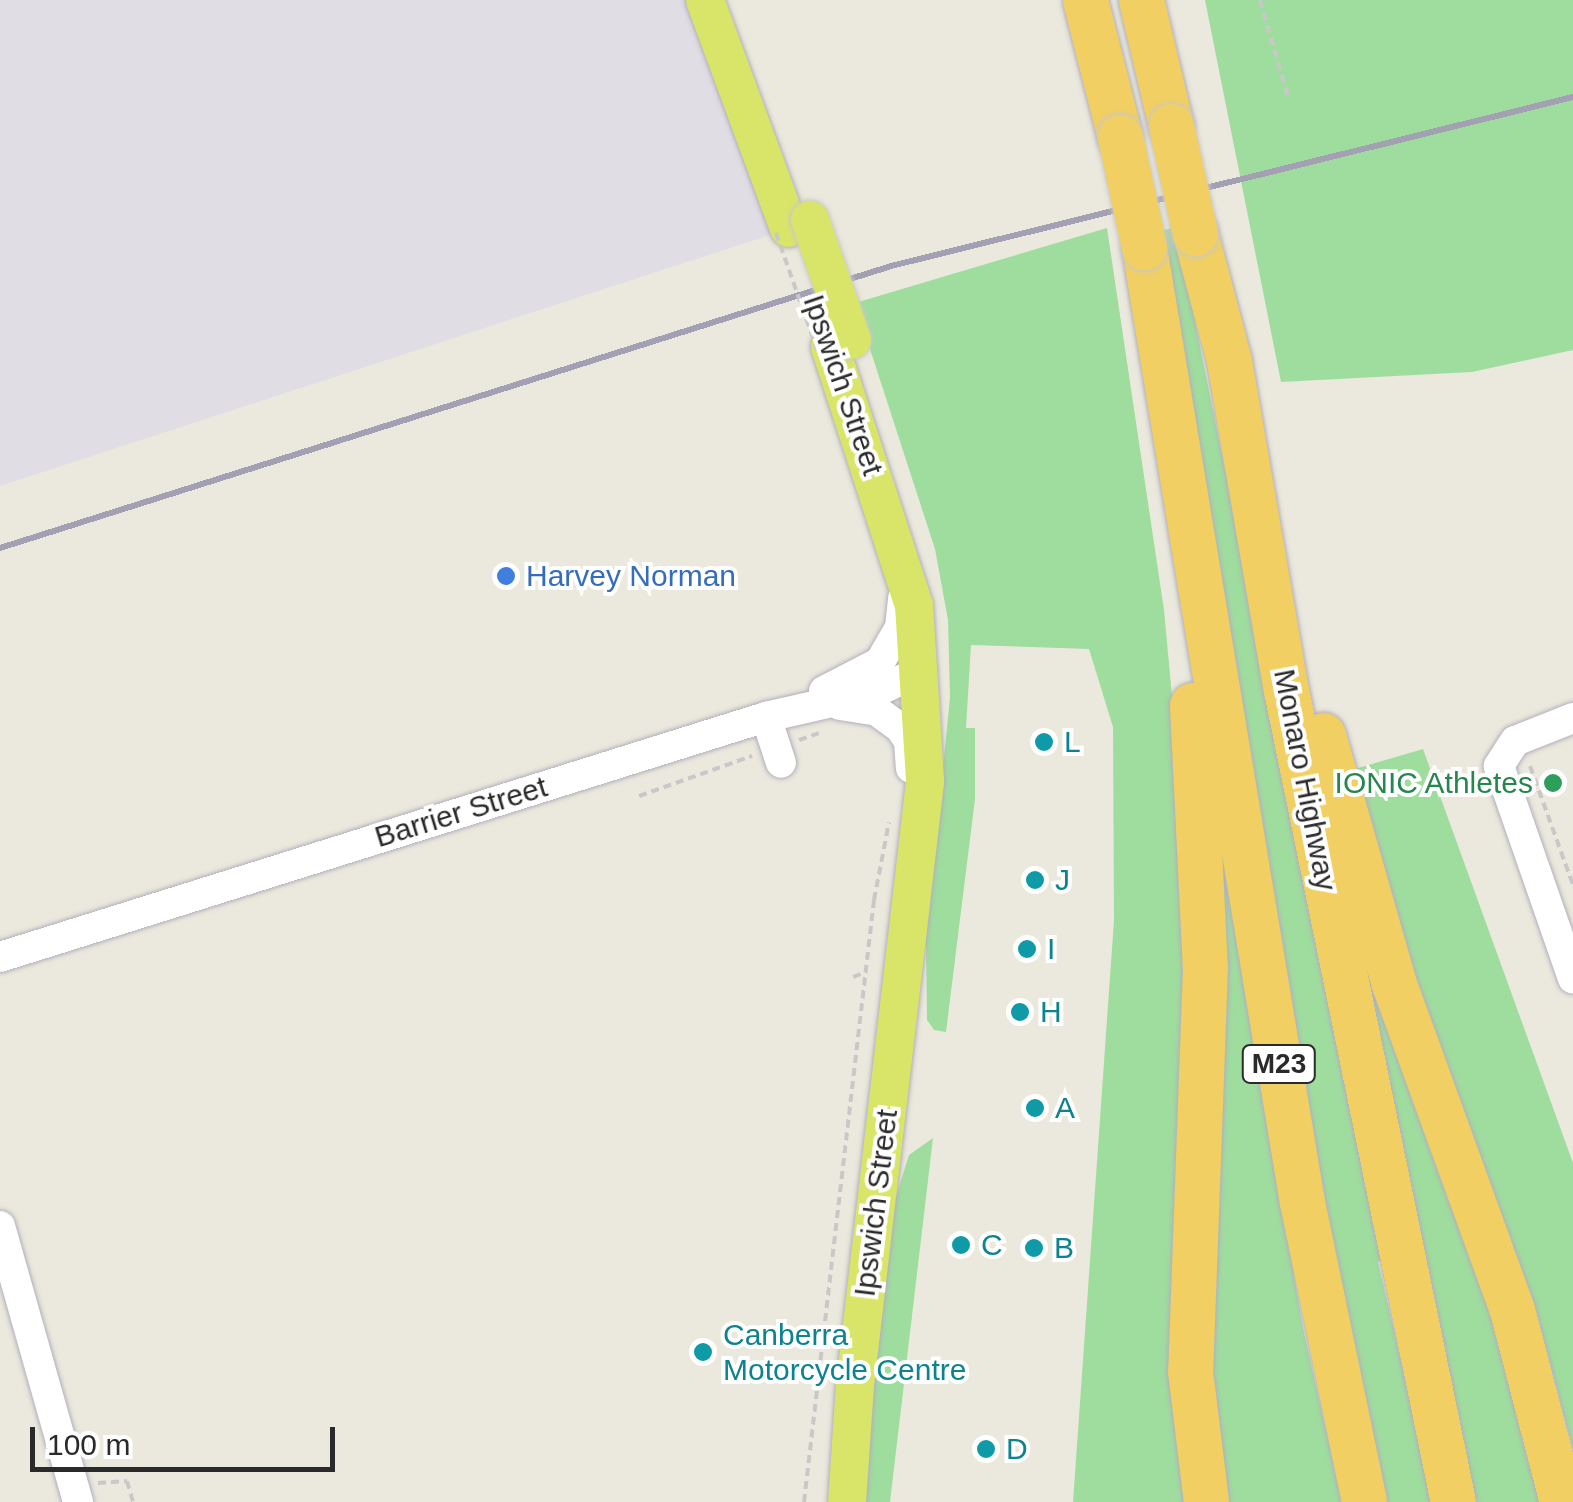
<!DOCTYPE html>
<style>
body{margin:0}
#map{position:relative;width:1573px;height:1502px;overflow:hidden;background:#ebe9dd;font-family:Arial,sans-serif}
div>[style]{position:absolute}
[style*='--x']{left:calc(var(--x)*1px);top:calc(var(--y)*1px);width:calc(var(--w)*1px);rotate:calc(var(--a)*1deg)}
.industrial>*{inset:0;background:#e1dde4}
.green>*{inset:0;background:#9fdd9e}
.path>*{height:4px;margin-top:-2px;transform-origin:0;background:repeating-linear-gradient(90deg,#c8c8c8 0 8px,transparent 0 13px)}
.roads{filter:drop-shadow(0 0 2px #b2b0bc) drop-shadow(0 0 2px #b2b0bc)}
.minor>*{height:30px;margin:-15px;padding:0 15px;transform-origin:15px;border-radius:15px;background:#fff}
.major>*{height:38px;margin:-19px;padding:0 19px;transform-origin:19px;border-radius:19px;background:#d9e568}
.highway>*{height:45px;margin:-22.5px;padding:0 22.5px;transform-origin:22.5px;border-radius:22.5px;background:#f1cf62}
.rail>*{height:6px;margin:-3px;padding:0 3px;transform-origin:3px;border-radius:3px;background:#a4a0b3}
.path-bridge>*{height:4px;margin-top:-2px;transform-origin:0;background:repeating-linear-gradient(90deg,#c8c8c8 0 8px,transparent 0 13px)}
.bridges{filter:drop-shadow(0 0 2px #c8c8c8) drop-shadow(0 0 2px #c8c8c8)}
.major-bridge>*{height:38px;margin:-19px;padding:0 19px;transform-origin:19px;border-radius:19px;background:#d9e568}
.highway-bridge>*{height:45px;margin:-22.5px;padding:0 22.5px;transform-origin:22.5px;border-radius:22.5px;background:#f1cf62}
.dots>*{width:28px;height:28px;translate:-50% -50%;box-sizing:border-box;border:5px solid #fff;border-radius:50%}
span{translate:-50% -50%;white-space:nowrap;text-align:center;line-height:1.15;-webkit-text-stroke:8px #fff;paint-order:stroke}
.shield-label span{padding:2px 8px;background:#fff;border:2px solid;border-radius:8px;-webkit-text-stroke-width:0}
.shield-label{font-size:28px;color:#2a2a2a;font-weight:700}
.street-label{font-size:30px;color:#2a2a2a}
.shop-label{font-size:30px;color:#366cbe}
.left{translate:0 -50%;text-align:left}
.culture-label{font-size:30px;color:#0d838f}
.leisure-label{font-size:30px;color:#27864d}
.right{translate:-100% -50%;text-align:right}
.scale{position:absolute;left:30px;top:1427px;width:305px;height:45px;box-sizing:border-box;border:5px solid #2a2a2a;border-top:0;padding-left:12px;font-size:30px;line-height:35px;white-space:nowrap;color:#2a2a2a;-webkit-text-stroke:8px #fff;paint-order:stroke}
</style>
<div id="map">
<div class="industrial">
<div style="clip-path:polygon(0 0,697px 0,779px 232px,0 486px)"></div>
</div>
<div class="green">
<div style="clip-path:polygon(1205px 0,1573px 0,1573px 350px,1472px 372px,1281px 382px)"></div>
<div style="clip-path:polygon(1176px 227px,1384px 1259px,1378px 1262px,1434px 1502px,1380px 1502px,1375px 1487px,1157px 232px)"></div>
<div style="clip-path:polygon(1107px 228px,1164px 610px,1184px 825px,1187px 1502px,1073px 1502px,1114px 920px,1113px 727px,1089px 649px,971px 645px,966px 728px,975px 728px,975px 799px,946px 1032px,934px 1030px,927px 1020px,926px 939px,950px 697px,948px 620px,935px 549px,855px 303px)"></div>
<div style="clip-path:polygon(1423px 749px,1573px 1163px,1573px 1449px,1536px 1311px,1461px 1120px,1348px 771px)"></div>
<div style="clip-path:polygon(1321px 755px,1416px 1069px,1547px 1502px,1474px 1502px)"></div>
<div style="clip-path:polygon(1216px 821px,1303px 1328px,1342px 1502px,1218px 1502px,1211px 1460px)"></div>
<div style="clip-path:polygon(933px 1138px,890px 1502px,856px 1502px,889px 1219px,909px 1155px)"></div>
</div>
<div class="path">
<div style="--x:1260;--y:0;--w:101;--a:73.9"></div>
<div style="--x:799;--y:740;--w:21;--a:-19"></div>
<div style="--x:1530;--y:766;--w:127;--a:70.1"></div>
<div style="--x:639;--y:796;--w:120;--a:-19.5"></div>
<div style="--x:853;--y:977;--w:14;--a:-21"></div>
<div style="--x:98;--y:1483;--w:29;--a:-4"></div>
<div style="--x:127;--y:1481;--w:22;--a:74"></div>
<div style="--x:804;--y:1502;--w:606;--a:-83.37"></div>
<div style="--x:874;--y:900;--w:79;--a:-79.1"></div>
</div>
<div class="roads">
<div class="minor">
<div style="--x:824;--y:691;--w:63;--a:-27.4"></div>
<div style="--x:880;--y:662;--w:39;--a:-60"></div>
<div style="--x:900;--y:628;--w:30;--a:-84"></div>
<div style="--x:840;--y:705;--w:37;--a:9"></div>
<div style="--x:877;--y:711;--w:29;--a:36"></div>
<div style="--x:900;--y:728;--w:16;--a:55"></div>
<div style="--x:909;--y:741;--w:27;--a:86"></div>
<div style="--x:766;--y:717;--w:48;--a:71.9"></div>
<div style="--x:1573;--y:718;--w:62;--a:158.4"></div>
<div style="--x:1515;--y:741;--w:30;--a:123"></div>
<div style="--x:1499;--y:766;--w:225;--a:70.8"></div>
<div style="--x:0;--y:957;--w:803;--a:-17.4"></div>
<div style="--x:766;--y:717;--w:113;--a:-12.8"></div>
<div style="--x:876;--y:692;--w:51;--a:-25.6"></div>
<div style="--x:0;--y:1226;--w:287;--a:74.2"></div>
</div>
<div class="major">
<div style="--x:705;--y:0;--w:243;--a:69.8"></div>
<div style="--x:830;--y:347;--w:271;--a:72"></div>
<div style="--x:914;--y:605;--w:177;--a:86.4"></div>
<div style="--x:925;--y:782;--w:607;--a:96.62"></div>
<div style="--x:855;--y:1385;--w:117;--a:93.9"></div>
</div>
<div class="highway">
<div style="--x:1085;--y:0;--w:141;--a:75.7"></div>
<div style="--x:1141;--y:0;--w:130;--a:76.6"></div>
<div style="--x:1195;--y:233;--w:132;--a:75.1"></div>
<div style="--x:1229;--y:361;--w:334;--a:80.2"></div>
<div style="--x:1286;--y:690;--w:829;--a:78.38"></div>
<div style="--x:1144;--y:247;--w:968;--a:80.61"></div>
<div style="--x:1302;--y:1202;--w:306;--a:78.3"></div>
<div style="--x:1192;--y:705;--w:262;--a:87.2"></div>
<div style="--x:1205;--y:967;--w:404;--a:92.1"></div>
<div style="--x:1190;--y:1371;--w:132;--a:83"></div>
<div style="--x:1323;--y:735;--w:259;--a:74.1"></div>
<div style="--x:1394;--y:984;--w:347;--a:70.1"></div>
<div style="--x:1512;--y:1310;--w:198;--a:75.4"></div>
</div>
</div>
<div class="rail">
<div style="--x:0;--y:548;--w:935;--a:-17.56"></div>
<div style="--x:891;--y:266;--w:703;--a:-13.92"></div>
</div>
<div class="path-bridge">
<div style="--x:776;--y:233;--w:126;--a:70.6"></div>
</div>
<div class="bridges">
<div class="major-bridge">
<div style="--x:810;--y:220;--w:127;--a:70.7"></div>
</div>
<div class="highway-bridge">
<div style="--x:1171;--y:126;--w:110;--a:77.4"></div>
<div style="--x:1120;--y:137;--w:113;--a:77.7"></div>
</div>
</div>
<div class="dots">
<div style="left:506px;top:576px;background:#3f7fe0"></div>
<div style="left:1044px;top:742px;background:#0f9aa8"></div>
<div style="left:1553px;top:783px;background:#2e9e5b"></div>
<div style="left:1035px;top:880px;background:#0f9aa8"></div>
<div style="left:1027px;top:949px;background:#0f9aa8"></div>
<div style="left:1020px;top:1012px;background:#0f9aa8"></div>
<div style="left:1035px;top:1108px;background:#0f9aa8"></div>
<div style="left:961px;top:1245px;background:#0f9aa8"></div>
<div style="left:1034px;top:1248px;background:#0f9aa8"></div>
<div style="left:703px;top:1352px;background:#0f9aa8"></div>
<div style="left:986px;top:1449px;background:#0f9aa8"></div>
</div>
<div class="shield-label">
<span style="left:1279px;top:1064px">M23</span>
</div>
<div class="street-label">
<span style="left:843px;top:385px;rotate:71deg">Ipswich Street</span>
<span style="left:1305px;top:780px;rotate:79deg">Monaro Highway</span>
<span style="left:461px;top:812px;rotate:-17deg">Barrier Street</span>
<span style="left:876px;top:1203px;rotate:-83deg">Ipswich Street</span>
</div>
<div class="shop-label">
<span class="left" style="left:526px;top:576px">Harvey Norman</span>
</div>
<div class="culture-label">
<span class="left" style="left:1064px;top:742px">L</span>
<span class="left" style="left:1055px;top:880px">J</span>
<span class="left" style="left:1047px;top:949px">I</span>
<span class="left" style="left:1040px;top:1012px">H</span>
<span class="left" style="left:1055px;top:1108px">A</span>
<span class="left" style="left:981px;top:1245px">C</span>
<span class="left" style="left:1054px;top:1248px">B</span>
<span class="left" style="left:723px;top:1352px">Canberra<br>Motorcycle Centre</span>
<span class="left" style="left:1006px;top:1449px">D</span>
</div>
<div class="leisure-label">
<span class="right" style="left:1533px;top:783px">IONIC Athletes</span>
</div>
<div class="scale">100 m</div>
</div>
